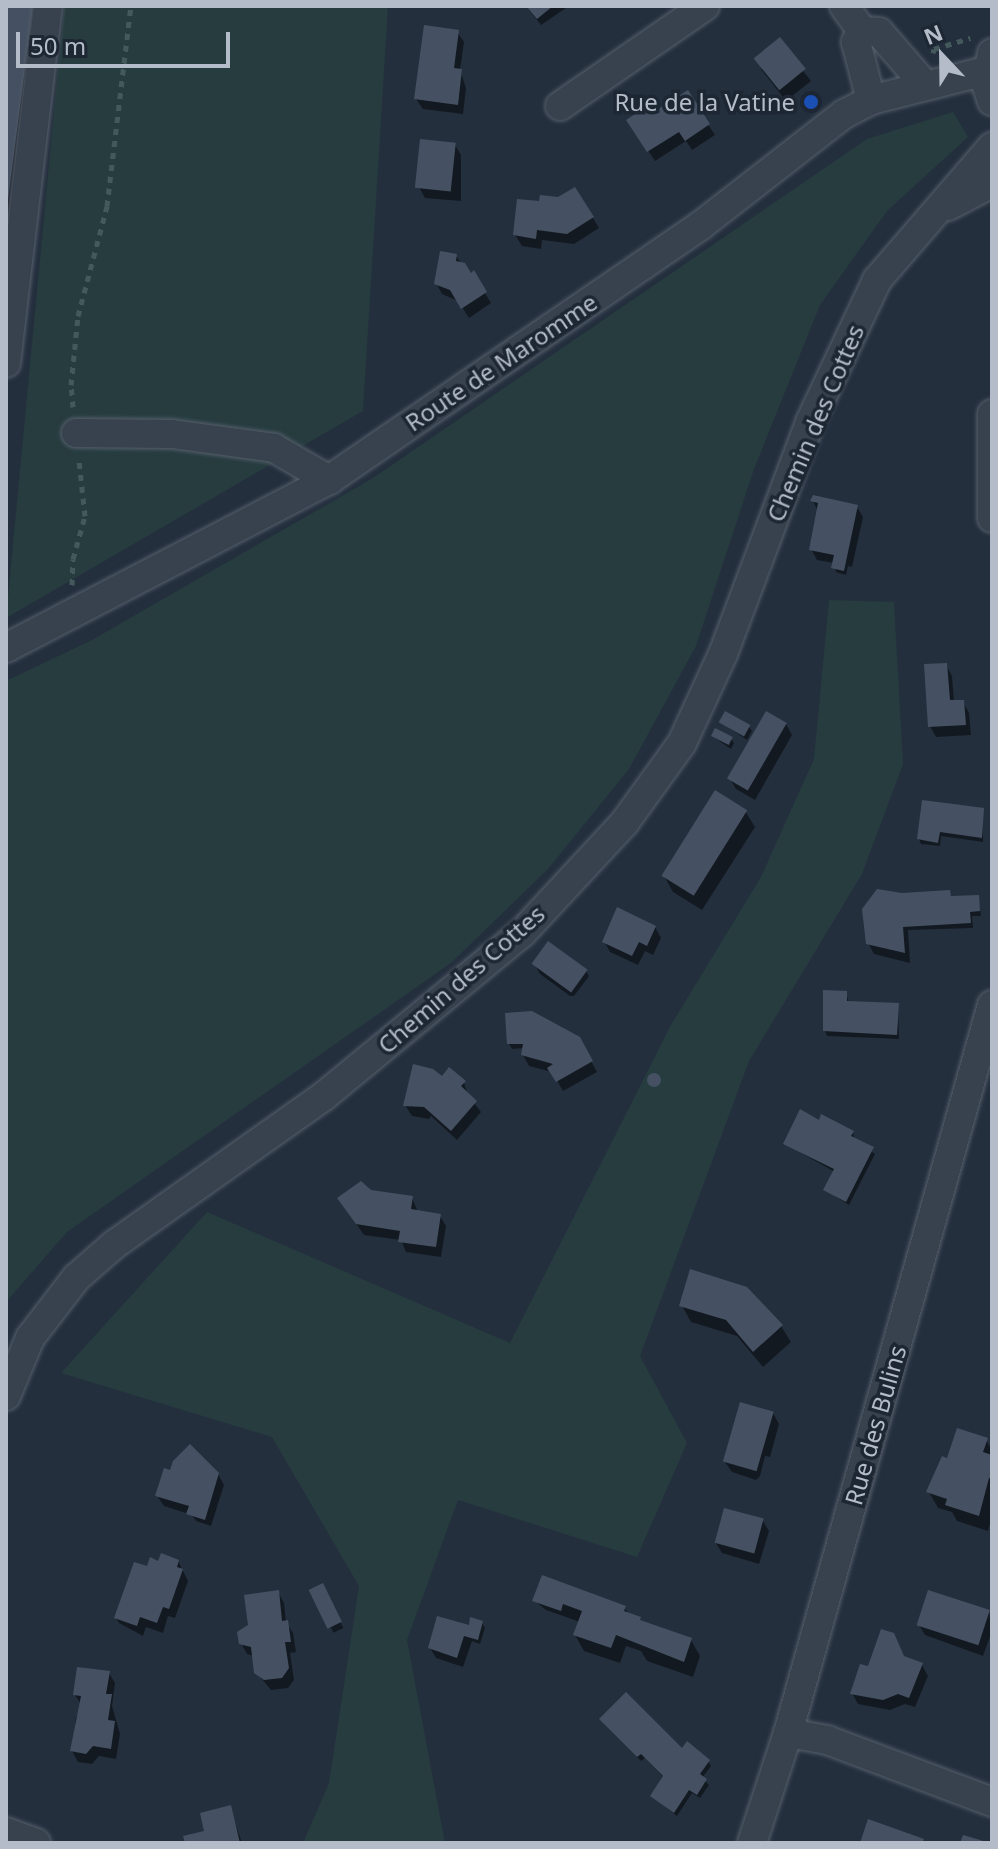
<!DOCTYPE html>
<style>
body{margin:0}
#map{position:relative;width:998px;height:1849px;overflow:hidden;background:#242f3e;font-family:"Noto Sans",sans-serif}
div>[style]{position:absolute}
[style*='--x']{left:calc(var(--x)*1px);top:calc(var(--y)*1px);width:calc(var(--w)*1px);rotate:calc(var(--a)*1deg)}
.green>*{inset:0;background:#263c3f}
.shadow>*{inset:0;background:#0007;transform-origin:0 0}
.building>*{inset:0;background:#455162;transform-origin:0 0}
.round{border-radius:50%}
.path>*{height:5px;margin-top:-2.5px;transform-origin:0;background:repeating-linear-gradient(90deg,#44595c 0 6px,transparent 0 12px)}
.roads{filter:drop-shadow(0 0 2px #565f6c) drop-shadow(0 0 2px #565f6c)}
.minor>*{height:28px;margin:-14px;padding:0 14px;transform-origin:14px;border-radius:14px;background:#38414e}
.dots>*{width:22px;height:22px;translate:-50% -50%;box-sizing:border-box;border:4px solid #1d2633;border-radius:50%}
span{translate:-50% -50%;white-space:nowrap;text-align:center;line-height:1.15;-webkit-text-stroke:7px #1d2633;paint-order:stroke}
.poi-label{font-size:24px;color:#b4bcc9}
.right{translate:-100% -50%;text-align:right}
.street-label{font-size:24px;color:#b4bcc9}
.frame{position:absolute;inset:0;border:8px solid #b4bcc9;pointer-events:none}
.north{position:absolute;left:902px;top:16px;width:80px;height:80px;-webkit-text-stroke:6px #1d2633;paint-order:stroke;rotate:338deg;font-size:22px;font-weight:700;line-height:32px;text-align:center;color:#b4bcc9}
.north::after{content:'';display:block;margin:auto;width:28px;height:36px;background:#b4bcc9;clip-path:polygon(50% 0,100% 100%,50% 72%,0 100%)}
.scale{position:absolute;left:16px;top:32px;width:214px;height:36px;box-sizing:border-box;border:4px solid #b4bcc9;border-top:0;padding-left:10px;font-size:24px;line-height:28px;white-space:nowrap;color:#b4bcc9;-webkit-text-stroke:6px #1d2633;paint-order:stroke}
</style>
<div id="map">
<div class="green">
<div style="clip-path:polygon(64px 6px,388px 6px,363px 411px,6px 618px)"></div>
<div style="clip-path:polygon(953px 112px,968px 137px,887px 211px,820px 305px,754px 469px,696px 646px,629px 769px,548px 869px,451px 963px,67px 1232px,6px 1302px,6px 681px,92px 640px,373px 478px,867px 139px)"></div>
<div style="clip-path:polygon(829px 600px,894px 602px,903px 764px,862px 874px,749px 1061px,640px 1356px,687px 1443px,637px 1557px,458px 1500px,407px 1640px,445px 1843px,303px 1843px,329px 1783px,359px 1586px,272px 1437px,61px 1373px,207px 1212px,510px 1343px,671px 1025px,761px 877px,814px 759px)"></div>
</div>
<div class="shadow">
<div style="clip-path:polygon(6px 6px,43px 6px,14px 229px,6px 231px)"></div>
<div style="clip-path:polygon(526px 6px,569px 6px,541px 25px)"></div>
<div style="clip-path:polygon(457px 32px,464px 42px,460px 70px,466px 88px,463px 114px,423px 109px,416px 99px)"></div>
<div style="clip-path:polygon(779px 40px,811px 81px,786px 101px,761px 69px)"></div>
<div style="clip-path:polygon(687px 93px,715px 135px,692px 150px,686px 141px,655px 161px,635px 131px)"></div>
<div style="clip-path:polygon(455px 145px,461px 155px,461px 201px,425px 198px,419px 187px)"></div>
<div style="clip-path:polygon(519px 201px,593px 218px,599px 228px,574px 244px,542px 240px,541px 249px,522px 246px,515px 235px)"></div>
<div style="clip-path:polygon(456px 256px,470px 276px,473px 273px,491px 303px,469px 318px,458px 301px,442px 294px,436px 283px)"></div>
<div style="clip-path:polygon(813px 501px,857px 507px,863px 517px,852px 567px,848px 566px,846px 575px,836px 572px,834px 563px,817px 560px,811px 549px,818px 511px)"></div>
<div style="clip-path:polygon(946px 665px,952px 676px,954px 702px,963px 702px,969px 713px,971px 735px,936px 737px,930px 726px)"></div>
<div style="clip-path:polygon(721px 722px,749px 727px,752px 731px,747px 740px)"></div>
<div style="clip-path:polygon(786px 724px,792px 735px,755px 800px,736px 789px,730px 779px)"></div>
<div style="clip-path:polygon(712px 736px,731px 739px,734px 743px,731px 749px)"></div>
<div style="clip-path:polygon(983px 810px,983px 842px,941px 836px,940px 846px,921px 844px,919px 839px)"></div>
<div style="clip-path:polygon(745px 811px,755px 827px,702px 910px,673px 892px,664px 876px)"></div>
<div style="clip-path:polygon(949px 892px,952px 898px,978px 897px,981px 916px,972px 916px,973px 928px,908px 930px,910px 963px,874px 954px,868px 943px,904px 896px)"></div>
<div style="clip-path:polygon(655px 927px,661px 938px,653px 955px,645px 951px,638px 965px,610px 952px,604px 941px)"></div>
<div style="clip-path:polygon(534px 963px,586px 971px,589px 976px,574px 996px,570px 996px,540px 974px)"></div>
<div style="clip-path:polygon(846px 993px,849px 1003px,898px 1005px,899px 1039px,827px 1036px,825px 1031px)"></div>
<div style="clip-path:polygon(531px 1013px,579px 1039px,597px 1072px,563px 1091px,552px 1072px,529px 1066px,523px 1055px,524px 1048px,512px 1049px,509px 1044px)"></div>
<div style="clip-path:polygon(656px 1075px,660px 1083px,651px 1086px,652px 1076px)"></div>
<div style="clip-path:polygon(464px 1083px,468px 1095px,481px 1112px,457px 1140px,431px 1116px,429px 1119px,412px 1116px,405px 1105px,448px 1084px)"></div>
<div style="clip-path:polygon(820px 1122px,853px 1132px,854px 1140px,875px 1154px,849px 1205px,825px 1190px,835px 1172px,785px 1144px)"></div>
<div style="clip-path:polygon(370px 1192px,412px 1198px,418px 1212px,440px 1216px,446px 1226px,441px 1257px,406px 1252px,401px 1240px,364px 1235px,342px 1203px)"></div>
<div style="clip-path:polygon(682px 1306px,781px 1326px,791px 1342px,763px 1367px,737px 1336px,691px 1322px)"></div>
<div style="clip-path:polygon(773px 1413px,779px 1424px,770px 1457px,765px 1456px,760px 1476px,756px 1480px,732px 1472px,725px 1462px)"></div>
<div style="clip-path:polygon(986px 1440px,992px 1450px,992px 1516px,988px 1531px,957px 1521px,952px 1512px,938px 1508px,929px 1492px,948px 1460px)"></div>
<div style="clip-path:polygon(218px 1474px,224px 1485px,211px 1526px,196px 1521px,192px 1515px,164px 1506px,157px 1496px)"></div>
<div style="clip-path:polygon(763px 1521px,769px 1531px,759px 1564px,722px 1553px,716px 1543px)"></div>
<div style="clip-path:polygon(178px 1561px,188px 1581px,175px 1618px,168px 1616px,163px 1633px,146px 1627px,143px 1636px,119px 1623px,116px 1618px,148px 1569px)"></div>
<div style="left:322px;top:1586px;width:47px;height:11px;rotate:63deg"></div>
<div style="clip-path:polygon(278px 1592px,284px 1603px,286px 1622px,293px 1633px,296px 1652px,290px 1653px,294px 1680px,288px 1688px,271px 1690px,256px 1672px,254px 1656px,247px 1654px,241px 1643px)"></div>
<div style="clip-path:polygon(535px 1601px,624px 1608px,638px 1623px,691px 1640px,700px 1656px,693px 1677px,647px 1661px,641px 1651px,626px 1646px,620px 1663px,584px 1651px,575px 1635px,580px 1622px,546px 1610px)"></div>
<div style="clip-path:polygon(989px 1612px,992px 1631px,983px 1656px,925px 1635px,919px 1625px)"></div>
<div style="clip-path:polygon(482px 1623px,485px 1628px,480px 1644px,472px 1641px,463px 1667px,436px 1658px,430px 1648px)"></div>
<div style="clip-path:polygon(905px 1659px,922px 1665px,928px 1676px,915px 1707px,905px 1704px,890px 1710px,858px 1704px,852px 1693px)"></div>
<div style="clip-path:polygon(109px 1673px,115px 1683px,112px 1706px,120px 1734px,116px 1759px,99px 1756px,92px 1764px,78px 1762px,72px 1751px,76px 1717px,80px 1718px,82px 1706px,75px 1695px)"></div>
<div style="clip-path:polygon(604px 1724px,708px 1761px,711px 1766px,702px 1778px,709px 1785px,700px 1798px,692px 1793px,677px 1816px,652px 1796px,664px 1778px,645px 1758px,641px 1761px)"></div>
<div style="clip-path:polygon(230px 1808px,242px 1843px,187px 1843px,207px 1832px)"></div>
</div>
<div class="building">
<div style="clip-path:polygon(6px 6px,33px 6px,8px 200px,6px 200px)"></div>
<div style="clip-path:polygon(526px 6px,553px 6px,537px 19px)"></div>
<div style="clip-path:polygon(424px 25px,459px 30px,454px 68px,462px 69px,458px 105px,414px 99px)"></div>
<div style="left:780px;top:37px;width:41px;height:34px;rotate:51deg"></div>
<div style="clip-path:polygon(688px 90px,710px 124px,685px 141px,679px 132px,647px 152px,626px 120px,647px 106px,652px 113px)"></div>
<div style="left:420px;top:139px;width:36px;height:49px;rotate:6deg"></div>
<div style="clip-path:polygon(575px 187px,594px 217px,567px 234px,537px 230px,536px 239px,513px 235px,517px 199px,539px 201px,540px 195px,558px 197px)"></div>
<div style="clip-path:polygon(440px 251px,457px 254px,456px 261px,465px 263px,471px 273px,474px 270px,487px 292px,461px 309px,450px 290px,434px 284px)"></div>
<div style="clip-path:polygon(813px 495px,858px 505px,844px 571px,831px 568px,834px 555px,809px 550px,818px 503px,810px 501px)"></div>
<div style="clip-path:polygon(947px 663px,950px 700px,964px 700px,966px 725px,928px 727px,924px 664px)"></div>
<div style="left:725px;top:711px;width:29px;height:13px;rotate:29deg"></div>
<div style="left:766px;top:711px;width:24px;height:78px;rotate:30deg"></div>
<div style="left:715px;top:728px;width:20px;height:9px;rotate:27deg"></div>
<div style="left:715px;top:790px;width:38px;height:101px;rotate:32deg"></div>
<div style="clip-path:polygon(922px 800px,984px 808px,982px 838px,940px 832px,938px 843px,917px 839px)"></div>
<div style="clip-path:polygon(877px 889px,902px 893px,950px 890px,951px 896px,979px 895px,980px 911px,970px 912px,971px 923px,903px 927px,905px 953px,866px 944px,862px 909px)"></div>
<div style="clip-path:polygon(617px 907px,656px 926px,647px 946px,639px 942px,632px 956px,602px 942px)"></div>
<div style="left:548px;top:941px;width:49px;height:28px;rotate:36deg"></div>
<div style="clip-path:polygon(823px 990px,847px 991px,847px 1001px,899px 1003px,897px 1035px,823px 1031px)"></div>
<div style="clip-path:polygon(532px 1011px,580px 1037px,593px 1061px,556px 1082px,547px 1068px,553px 1064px,521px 1055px,523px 1044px,507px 1044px,505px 1013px)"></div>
<div style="clip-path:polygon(413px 1064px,433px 1069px,442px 1076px,449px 1067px,466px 1081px,461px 1086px,477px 1101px,451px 1131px,424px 1107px,403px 1106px)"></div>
<div class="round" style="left:647px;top:1073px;width:14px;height:14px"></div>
<div style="clip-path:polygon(800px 1109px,819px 1120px,821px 1114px,854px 1131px,851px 1136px,874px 1147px,846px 1202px,823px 1190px,834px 1169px,783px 1144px)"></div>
<div style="clip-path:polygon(361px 1181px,371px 1190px,413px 1196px,411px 1209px,441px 1214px,436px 1247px,398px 1242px,400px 1231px,356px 1224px,337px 1198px)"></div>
<div style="clip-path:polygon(690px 1269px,747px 1287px,783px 1325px,753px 1352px,726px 1320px,679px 1306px)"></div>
<div style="left:740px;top:1402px;width:35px;height:62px;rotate:16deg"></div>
<div style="clip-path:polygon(957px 1428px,988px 1438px,983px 1452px,992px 1455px,992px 1479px,989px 1478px,979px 1516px,945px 1505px,947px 1499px,926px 1492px,942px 1456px,947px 1458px)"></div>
<div style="clip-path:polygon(190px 1444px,219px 1473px,205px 1520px,186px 1514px,189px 1506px,155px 1496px,164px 1468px,170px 1470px,173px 1461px)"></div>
<div style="left:724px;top:1508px;width:41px;height:36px;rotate:15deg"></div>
<div style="clip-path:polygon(161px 1553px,179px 1560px,177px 1567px,183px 1569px,169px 1609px,163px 1607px,157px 1623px,140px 1617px,137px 1626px,114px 1618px,134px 1562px,147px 1566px,150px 1557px,158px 1561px)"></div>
<div style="clip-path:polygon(542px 1575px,626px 1606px,624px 1611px,641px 1617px,640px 1620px,692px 1638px,684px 1662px,616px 1635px,611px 1648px,573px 1635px,582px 1611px,563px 1604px,561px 1611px,532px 1601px)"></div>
<div style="left:323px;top:1583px;width:43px;height:16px;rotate:64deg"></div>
<div style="clip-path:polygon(279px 1590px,282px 1621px,288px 1620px,291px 1642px,285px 1642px,289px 1668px,282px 1678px,264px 1680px,254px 1673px,251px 1647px,239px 1644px,237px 1632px,248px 1625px,244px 1595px)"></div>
<div style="left:928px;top:1590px;width:65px;height:37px;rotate:18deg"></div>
<div style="clip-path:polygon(437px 1616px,469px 1625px,470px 1617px,483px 1621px,478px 1640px,464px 1636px,457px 1658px,428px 1648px)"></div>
<div style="clip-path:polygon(881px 1629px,894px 1633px,904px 1656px,923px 1663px,909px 1698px,898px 1694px,883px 1700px,850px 1694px,860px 1664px,868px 1666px)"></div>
<div style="clip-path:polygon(77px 1667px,110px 1671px,106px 1694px,112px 1694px,108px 1720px,115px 1721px,111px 1749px,93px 1746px,86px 1754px,70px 1751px,81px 1696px,73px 1695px)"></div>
<div style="clip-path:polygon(626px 1692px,682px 1748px,687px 1741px,710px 1760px,700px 1774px,707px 1779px,697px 1795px,689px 1790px,674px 1813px,650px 1796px,663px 1776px,641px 1754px,637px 1757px,599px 1719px)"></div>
<div style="clip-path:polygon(231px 1805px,240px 1843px,185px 1843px,183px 1836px,204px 1831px,200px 1813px)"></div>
<div style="clip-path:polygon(868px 1819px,924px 1839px,922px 1843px,860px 1843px)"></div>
<div style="clip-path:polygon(963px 1835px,987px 1842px,987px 1843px,960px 1843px)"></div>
</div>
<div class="path">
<div style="--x:933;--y:53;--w:4;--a:-76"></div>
<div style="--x:934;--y:49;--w:38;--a:-17"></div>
<div style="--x:73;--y:407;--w:22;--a:-95"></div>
<div style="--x:71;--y:385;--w:69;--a:-84.2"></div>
<div style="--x:78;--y:316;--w:114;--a:-75.2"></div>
<div style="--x:107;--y:206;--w:201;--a:-83.2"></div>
<div style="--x:72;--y:585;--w:26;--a:-88"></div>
<div style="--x:73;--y:559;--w:45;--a:-74.4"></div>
<div style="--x:85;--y:516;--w:55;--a:-96.2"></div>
</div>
<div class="roads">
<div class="minor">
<div style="--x:844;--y:6;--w:31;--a:54"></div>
<div style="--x:862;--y:31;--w:17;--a:3"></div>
<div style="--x:879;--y:32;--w:69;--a:49.1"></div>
<div style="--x:862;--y:31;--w:13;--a:119"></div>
<div style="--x:856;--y:42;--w:60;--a:75.5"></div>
<div style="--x:992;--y:53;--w:31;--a:101"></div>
<div style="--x:986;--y:83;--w:19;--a:72"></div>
<div style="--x:560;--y:106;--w:176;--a:-34.6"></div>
<div style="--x:948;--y:206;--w:50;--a:-27.6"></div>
<div style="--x:6;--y:363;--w:359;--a:-83.3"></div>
<div style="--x:992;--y:414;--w:104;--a:90"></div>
<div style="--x:76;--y:433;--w:96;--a:0.6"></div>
<div style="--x:172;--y:434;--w:103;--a:7.8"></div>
<div style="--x:274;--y:448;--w:64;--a:30.2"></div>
<div style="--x:6;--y:648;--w:364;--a:-27.5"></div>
<div style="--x:329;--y:480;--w:450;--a:-34.4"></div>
<div style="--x:700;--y:226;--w:182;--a:-37.9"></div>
<div style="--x:844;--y:114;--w:30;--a:-27"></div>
<div style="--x:871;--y:100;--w:119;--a:-14.2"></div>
<div style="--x:6;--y:1396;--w:63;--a:-67.5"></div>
<div style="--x:30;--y:1338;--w:76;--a:-52.5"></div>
<div style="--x:76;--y:1278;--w:52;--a:-41.1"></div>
<div style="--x:115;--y:1244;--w:256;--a:-35.3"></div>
<div style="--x:324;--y:1096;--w:256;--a:-39.5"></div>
<div style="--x:522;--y:933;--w:151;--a:-47.1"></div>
<div style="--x:625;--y:822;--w:97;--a:-54.2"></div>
<div style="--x:682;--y:743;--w:98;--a:-65.3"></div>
<div style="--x:723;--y:654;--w:248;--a:-69.4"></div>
<div style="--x:810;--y:422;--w:157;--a:-64.7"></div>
<div style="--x:877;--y:280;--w:176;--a:-49.2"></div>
<div style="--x:788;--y:1733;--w:40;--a:10"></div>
<div style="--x:827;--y:1740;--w:176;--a:20.6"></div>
<div style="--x:6;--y:1832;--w:32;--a:20"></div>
<div style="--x:752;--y:1843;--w:116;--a:-71.9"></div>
<div style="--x:788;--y:1733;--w:756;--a:-74.35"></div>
</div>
</div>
<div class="dots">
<div style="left:811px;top:102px;background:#1a4fb4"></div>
</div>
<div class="poi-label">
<span class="right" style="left:795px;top:102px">Rue de la Vatine</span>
</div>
<div class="street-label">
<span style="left:501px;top:362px;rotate:-34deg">Route de Maromme</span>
<span style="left:815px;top:423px;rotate:-67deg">Chemin des Cottes</span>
<span style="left:461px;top:979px;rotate:-41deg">Chemin des Cottes</span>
<span style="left:875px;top:1425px;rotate:-74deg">Rue des Bulins</span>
</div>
<div class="frame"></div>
<div class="north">N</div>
<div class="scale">50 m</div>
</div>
